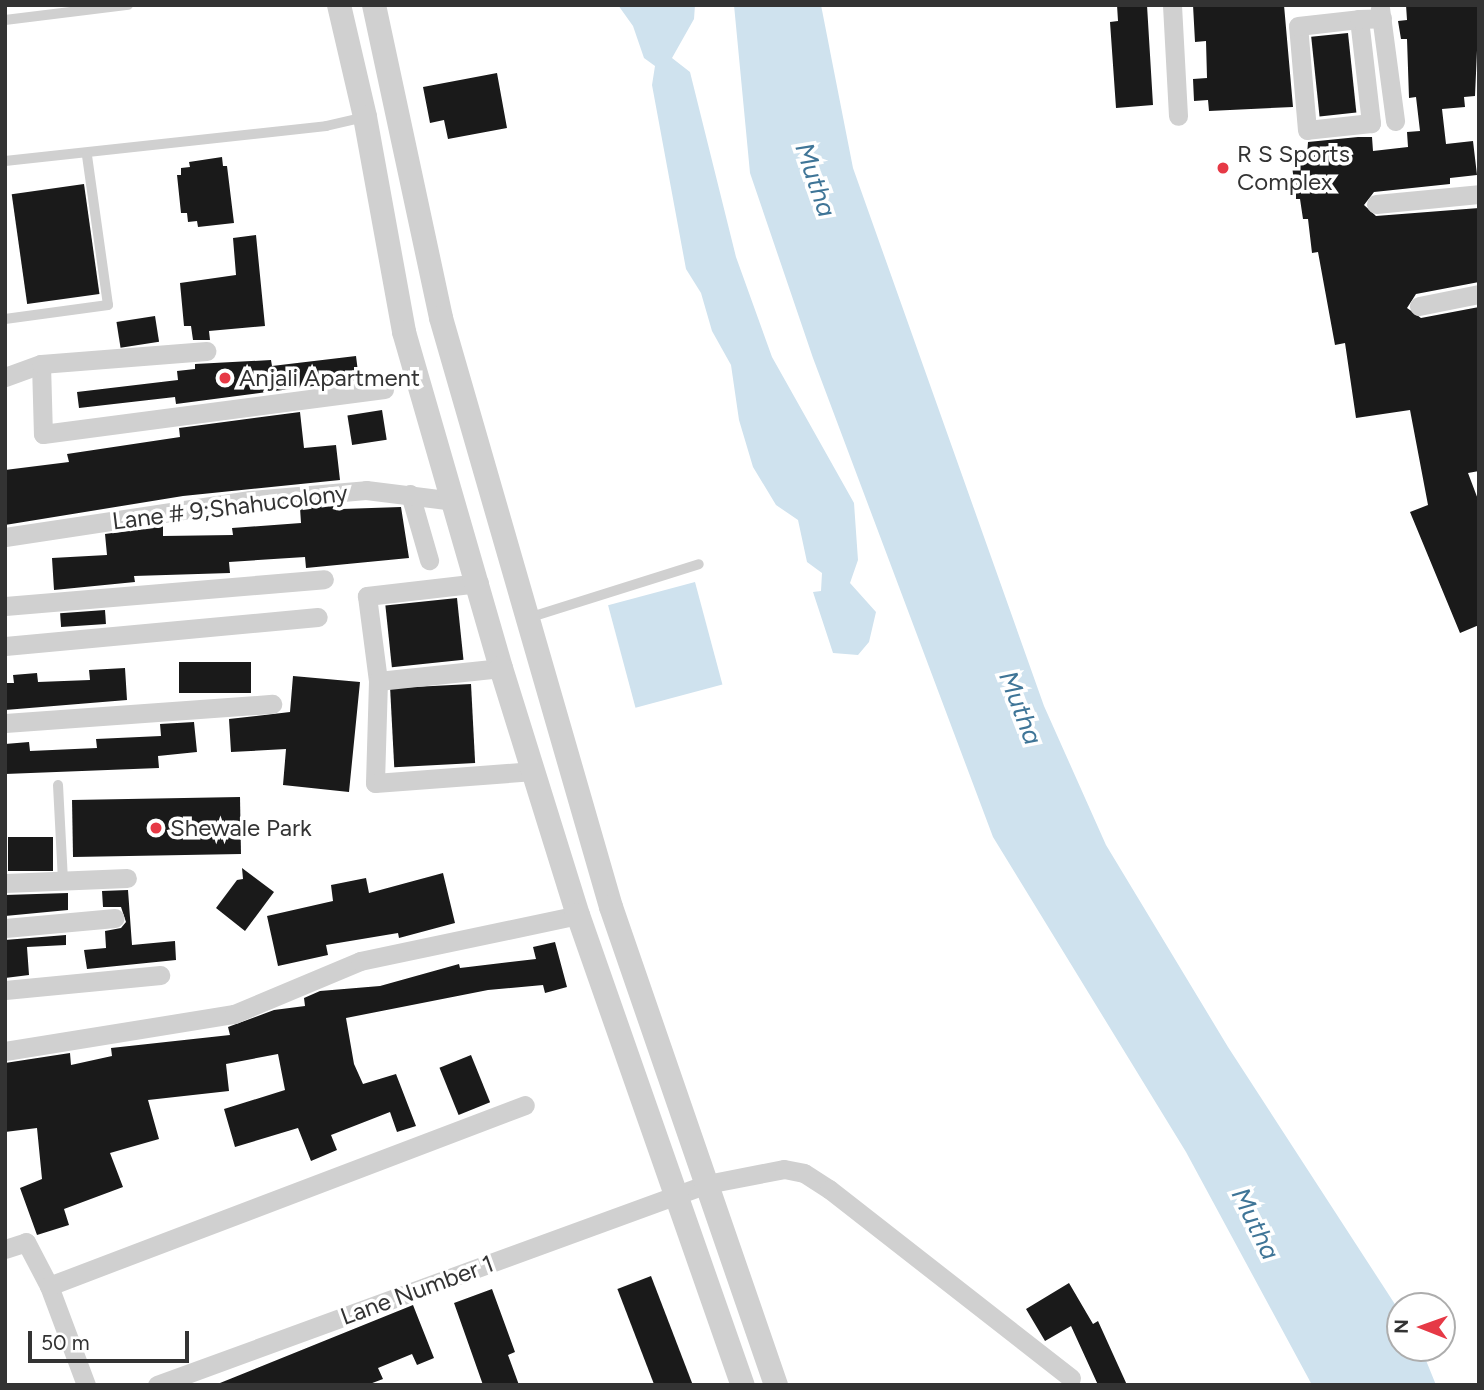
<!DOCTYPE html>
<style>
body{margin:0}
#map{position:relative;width:1484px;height:1390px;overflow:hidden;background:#fff;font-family:Figtree,sans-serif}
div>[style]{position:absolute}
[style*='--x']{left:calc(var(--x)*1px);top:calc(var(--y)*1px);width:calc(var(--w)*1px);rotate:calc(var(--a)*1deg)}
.water>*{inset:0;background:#cfe2ee;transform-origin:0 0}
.building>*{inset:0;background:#1a1a1a;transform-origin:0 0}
.service>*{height:10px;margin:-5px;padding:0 5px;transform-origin:5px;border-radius:5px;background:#d0d0d0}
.minor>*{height:19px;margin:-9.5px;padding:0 9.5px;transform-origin:9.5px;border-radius:9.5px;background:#d0d0d0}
.tertiary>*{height:24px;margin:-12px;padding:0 12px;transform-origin:12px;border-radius:12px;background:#d0d0d0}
.dots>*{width:19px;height:19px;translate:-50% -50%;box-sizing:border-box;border:4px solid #fff;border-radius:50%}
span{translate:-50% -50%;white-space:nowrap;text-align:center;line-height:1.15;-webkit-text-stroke:7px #fff;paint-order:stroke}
.poi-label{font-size:24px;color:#333}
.left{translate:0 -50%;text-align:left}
.street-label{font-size:24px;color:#333}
.water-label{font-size:26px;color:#3f7597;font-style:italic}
.frame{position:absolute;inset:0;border:7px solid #333;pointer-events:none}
.north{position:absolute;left:1386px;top:1292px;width:70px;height:70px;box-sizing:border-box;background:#fff;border:2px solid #adadad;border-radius:50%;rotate:271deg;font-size:19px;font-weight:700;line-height:28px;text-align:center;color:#333}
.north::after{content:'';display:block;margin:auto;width:24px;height:32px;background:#e63946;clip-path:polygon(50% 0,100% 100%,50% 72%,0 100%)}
.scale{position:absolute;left:28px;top:1331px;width:161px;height:32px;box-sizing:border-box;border:4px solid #333;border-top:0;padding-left:9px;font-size:21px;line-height:24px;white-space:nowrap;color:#333;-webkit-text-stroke:5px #fff;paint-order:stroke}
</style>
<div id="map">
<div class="water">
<div style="clip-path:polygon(618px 5px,695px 5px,694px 19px,672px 58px,690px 72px,736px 257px,772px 357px,854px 503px,858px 560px,850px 583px,876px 612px,869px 642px,858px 655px,833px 653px,813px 592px,821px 591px,822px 573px,807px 562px,798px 520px,776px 505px,753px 467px,739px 420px,731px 365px,712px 331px,701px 293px,686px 269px,652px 85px,655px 66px,644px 58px,633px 26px)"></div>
<div style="clip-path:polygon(734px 5px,821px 5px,853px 168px,1044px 706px,1106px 845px,1228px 1047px,1400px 1312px,1400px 1348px,1421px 1348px,1436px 1385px,1312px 1385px,1186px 1152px,993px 837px,813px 358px,750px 173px)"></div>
<div style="left:695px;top:582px;width:106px;height:90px;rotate:75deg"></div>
</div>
<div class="building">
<div style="clip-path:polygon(1117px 5px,1147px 5px,1153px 105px,1116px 108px,1110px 22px,1118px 21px)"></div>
<div style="clip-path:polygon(1193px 5px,1284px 5px,1293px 107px,1209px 111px,1208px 100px,1194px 101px,1193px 79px,1207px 78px,1206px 41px,1195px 42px)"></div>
<div style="clip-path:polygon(1406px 5px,1479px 5px,1475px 96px,1464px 97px,1465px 107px,1442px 109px,1446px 144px,1473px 141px,1477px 175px,1450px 178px,1450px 184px,1374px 192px,1364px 205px,1376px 216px,1479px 208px,1479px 282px,1416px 294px,1407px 308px,1421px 318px,1479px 307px,1479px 471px,1468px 473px,1479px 502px,1479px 625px,1460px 633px,1410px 512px,1428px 505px,1410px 410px,1356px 418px,1345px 343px,1335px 345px,1318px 252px,1312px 253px,1308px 219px,1303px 219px,1300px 199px,1296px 199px,1291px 157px,1307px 155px,1308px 142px,1358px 137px,1372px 137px,1373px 151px,1408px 147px,1407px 132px,1420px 131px,1416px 97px,1409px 98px,1407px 39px,1401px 39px,1398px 21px,1407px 20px)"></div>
<div style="left:1348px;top:33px;width:80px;height:37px;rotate:84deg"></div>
<div style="clip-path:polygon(497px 73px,507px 128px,448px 139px,444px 120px,430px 123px,423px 87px)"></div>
<div style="clip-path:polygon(222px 157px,223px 166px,227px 166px,234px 223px,198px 227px,197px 221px,188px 222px,187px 213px,181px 213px,177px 175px,181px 175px,181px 168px,190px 167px,189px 162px)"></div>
<div style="left:84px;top:184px;width:111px;height:73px;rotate:82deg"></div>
<div style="clip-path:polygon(256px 235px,265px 326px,209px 331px,210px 340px,193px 340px,191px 326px,184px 326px,180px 283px,236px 275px,233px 238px)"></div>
<div style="left:155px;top:316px;width:26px;height:39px;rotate:81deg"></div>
<div style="clip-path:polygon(356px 356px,359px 380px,176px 404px,175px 397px,79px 408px,77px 392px,178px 380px,177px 371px,195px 369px,195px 364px,271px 360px,272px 366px)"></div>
<div style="left:382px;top:410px;width:30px;height:35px;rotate:81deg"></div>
<div style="clip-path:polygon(300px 412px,304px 448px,336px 445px,340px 480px,183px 496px,5px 525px,5px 470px,69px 462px,67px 454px,180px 437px,179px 428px)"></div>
<div style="clip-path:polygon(342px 504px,342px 509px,401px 507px,409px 558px,306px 568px,305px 557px,229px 562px,230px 573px,134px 576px,135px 582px,54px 590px,52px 558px,107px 555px,105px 534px,163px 526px,163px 536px,233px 535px,232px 528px,301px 523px,300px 508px)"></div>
<div style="left:457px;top:598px;width:62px;height:72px;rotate:84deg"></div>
<div style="left:105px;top:610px;width:14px;height:45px;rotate:86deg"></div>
<div style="left:251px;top:662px;width:31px;height:72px;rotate:90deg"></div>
<div style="clip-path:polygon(125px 668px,127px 700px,5px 710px,5px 683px,14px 683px,13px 675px,37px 673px,38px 682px,90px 680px,89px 670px)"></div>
<div style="clip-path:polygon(293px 676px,360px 682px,349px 792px,283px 785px,286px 749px,231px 752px,229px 719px,290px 712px)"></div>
<div style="left:471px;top:684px;width:79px;height:81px;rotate:87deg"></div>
<div style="clip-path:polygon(194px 722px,197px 752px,158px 756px,159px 768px,5px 774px,5px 744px,29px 742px,30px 751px,97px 748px,96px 739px,161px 736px,160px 724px)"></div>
<div style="left:240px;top:797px;width:57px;height:168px;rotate:89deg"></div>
<div style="left:8px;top:837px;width:45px;height:34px"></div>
<div style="clip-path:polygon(242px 868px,274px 892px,245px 931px,216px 908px,237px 880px,243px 879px)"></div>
<div style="clip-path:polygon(443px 873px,455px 923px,399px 938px,398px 933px,326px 945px,328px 955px,278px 966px,267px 916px,333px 901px,331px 885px,366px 878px,369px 893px)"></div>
<div style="clip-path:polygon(128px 890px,132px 945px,175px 941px,176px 960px,87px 969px,84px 950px,106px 948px,105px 931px,121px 928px,126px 922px,121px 907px,103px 907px,102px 891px)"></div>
<div style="clip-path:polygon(68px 893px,68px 910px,5px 916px,5px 895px)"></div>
<div style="clip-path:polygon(66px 935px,66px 945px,27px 947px,29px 975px,5px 978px,5px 940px)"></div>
<div style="clip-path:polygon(555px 942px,567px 987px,545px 993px,543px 985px,488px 990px,346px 1018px,354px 1064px,363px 1084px,396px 1074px,416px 1126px,397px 1132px,390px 1112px,331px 1135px,337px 1150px,311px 1161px,298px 1128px,235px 1147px,224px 1109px,285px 1090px,278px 1054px,226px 1064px,229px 1091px,148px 1100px,159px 1139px,110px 1153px,123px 1187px,64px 1209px,69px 1225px,37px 1235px,20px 1188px,42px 1179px,37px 1128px,5px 1132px,5px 1063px,70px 1053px,71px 1065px,112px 1056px,111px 1048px,230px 1035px,228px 1027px,274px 1010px,305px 1006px,304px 998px,320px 991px,380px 986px,459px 964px,460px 968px,536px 959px,533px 947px)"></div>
<div style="left:471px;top:1055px;width:51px;height:34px;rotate:68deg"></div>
<div style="left:651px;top:1276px;width:117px;height:36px;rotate:69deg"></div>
<div style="clip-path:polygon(1069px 1283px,1093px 1324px,1098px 1321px,1127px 1385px,1098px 1385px,1071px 1326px,1045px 1341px,1026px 1309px)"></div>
<div style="clip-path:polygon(492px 1289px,515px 1352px,508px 1355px,519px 1385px,483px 1385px,454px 1303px)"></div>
<div style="clip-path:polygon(413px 1305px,434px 1358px,417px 1365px,412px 1354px,378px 1368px,383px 1379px,367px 1385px,215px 1385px)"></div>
</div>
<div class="service">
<div style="--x:5;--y:20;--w:124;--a:-7"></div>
<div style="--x:5;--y:161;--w:323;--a:-6.2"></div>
<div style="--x:326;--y:126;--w:40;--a:-13"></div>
<div style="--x:5;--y:319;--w:104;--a:-7.7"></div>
<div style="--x:108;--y:305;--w:151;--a:-98"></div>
<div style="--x:528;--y:618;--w:179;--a:-17.5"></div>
<div style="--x:58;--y:785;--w:97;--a:87"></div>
</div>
<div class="minor">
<div style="--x:1172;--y:5;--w:111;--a:86.9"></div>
<div style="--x:1380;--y:8;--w:114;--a:82.4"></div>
<div style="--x:1359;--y:19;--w:105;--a:83.4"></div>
<div style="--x:1371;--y:123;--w:64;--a:173.8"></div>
<div style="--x:1307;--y:130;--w:104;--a:-94.9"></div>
<div style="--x:1298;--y:26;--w:61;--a:-6.5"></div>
<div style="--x:1359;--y:19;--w:23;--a:-2"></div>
<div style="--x:1376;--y:204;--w:103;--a:-5.5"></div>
<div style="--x:1419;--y:306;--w:61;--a:-11.3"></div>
<div style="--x:41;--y:364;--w:70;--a:88.4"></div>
<div style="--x:43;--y:434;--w:344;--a:-7.5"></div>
<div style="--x:5;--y:377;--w:38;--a:-20"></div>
<div style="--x:41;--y:364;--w:166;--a:-4.5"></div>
<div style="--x:410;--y:494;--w:69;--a:73.9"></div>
<div style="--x:5;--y:537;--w:248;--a:-8.6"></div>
<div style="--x:250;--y:500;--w:116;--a:-4.9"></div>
<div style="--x:366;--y:490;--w:89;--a:7.1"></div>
<div style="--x:479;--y:583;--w:113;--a:173.4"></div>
<div style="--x:367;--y:596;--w:86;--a:82.6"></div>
<div style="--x:378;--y:681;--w:102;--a:91.7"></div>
<div style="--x:375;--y:783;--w:159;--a:-4.3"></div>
<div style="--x:5;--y:606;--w:320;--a:-4.8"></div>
<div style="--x:5;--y:646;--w:314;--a:-5.3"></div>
<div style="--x:378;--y:681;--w:124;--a:-6"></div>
<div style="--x:5;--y:723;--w:268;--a:-4.1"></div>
<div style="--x:5;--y:883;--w:122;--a:-2.3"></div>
<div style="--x:5;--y:928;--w:110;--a:-5.2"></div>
<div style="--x:5;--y:990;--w:156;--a:-5.5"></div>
<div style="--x:5;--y:1051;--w:232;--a:-9.2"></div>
<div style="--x:234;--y:1014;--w:137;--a:-22.8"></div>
<div style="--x:360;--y:961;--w:223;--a:-11.9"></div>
<div style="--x:5;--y:1249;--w:22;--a:-18"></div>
<div style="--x:26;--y:1242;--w:50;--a:62.4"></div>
<div style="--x:49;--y:1286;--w:106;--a:69.5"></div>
<div style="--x:49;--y:1286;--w:509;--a:-20.82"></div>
<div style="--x:157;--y:1385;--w:586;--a:-20.08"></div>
<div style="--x:707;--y:1184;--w:78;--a:-11"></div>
<div style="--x:784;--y:1169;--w:20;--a:11"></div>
<div style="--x:804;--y:1173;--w:30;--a:33"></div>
<div style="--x:829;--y:1189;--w:307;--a:38"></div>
</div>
<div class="tertiary">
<div style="--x:339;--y:5;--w:115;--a:76.9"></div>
<div style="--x:365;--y:117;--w:219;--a:79.7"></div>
<div style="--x:404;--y:332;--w:350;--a:73.9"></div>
<div style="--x:501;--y:668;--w:259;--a:72.7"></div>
<div style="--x:578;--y:915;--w:498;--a:70.7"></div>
<div style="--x:374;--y:5;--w:320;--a:77.9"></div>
<div style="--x:441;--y:318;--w:613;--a:73.9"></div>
<div style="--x:611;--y:907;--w:506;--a:70.96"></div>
</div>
<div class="dots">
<div style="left:1223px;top:168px;background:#e63946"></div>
<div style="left:225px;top:378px;background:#e63946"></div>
<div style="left:156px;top:828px;background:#e63946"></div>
</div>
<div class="poi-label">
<span class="left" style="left:1237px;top:168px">R S Sports<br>Complex</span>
<span class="left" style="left:239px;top:378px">Anjali Apartment</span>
<span class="left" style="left:170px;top:828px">Shewale Park</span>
</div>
<div class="street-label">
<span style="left:230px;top:507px;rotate:-7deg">Lane # 9;Shahucolony</span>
<span style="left:417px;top:1290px;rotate:-20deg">Lane Number 1</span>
</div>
<div class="water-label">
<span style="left:815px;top:180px;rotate:71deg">Mutha</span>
<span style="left:1020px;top:708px;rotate:69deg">Mutha</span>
<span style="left:1255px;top:1224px;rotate:64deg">Mutha</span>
</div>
<div class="frame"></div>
<div class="north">N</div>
<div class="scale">50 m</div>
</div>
